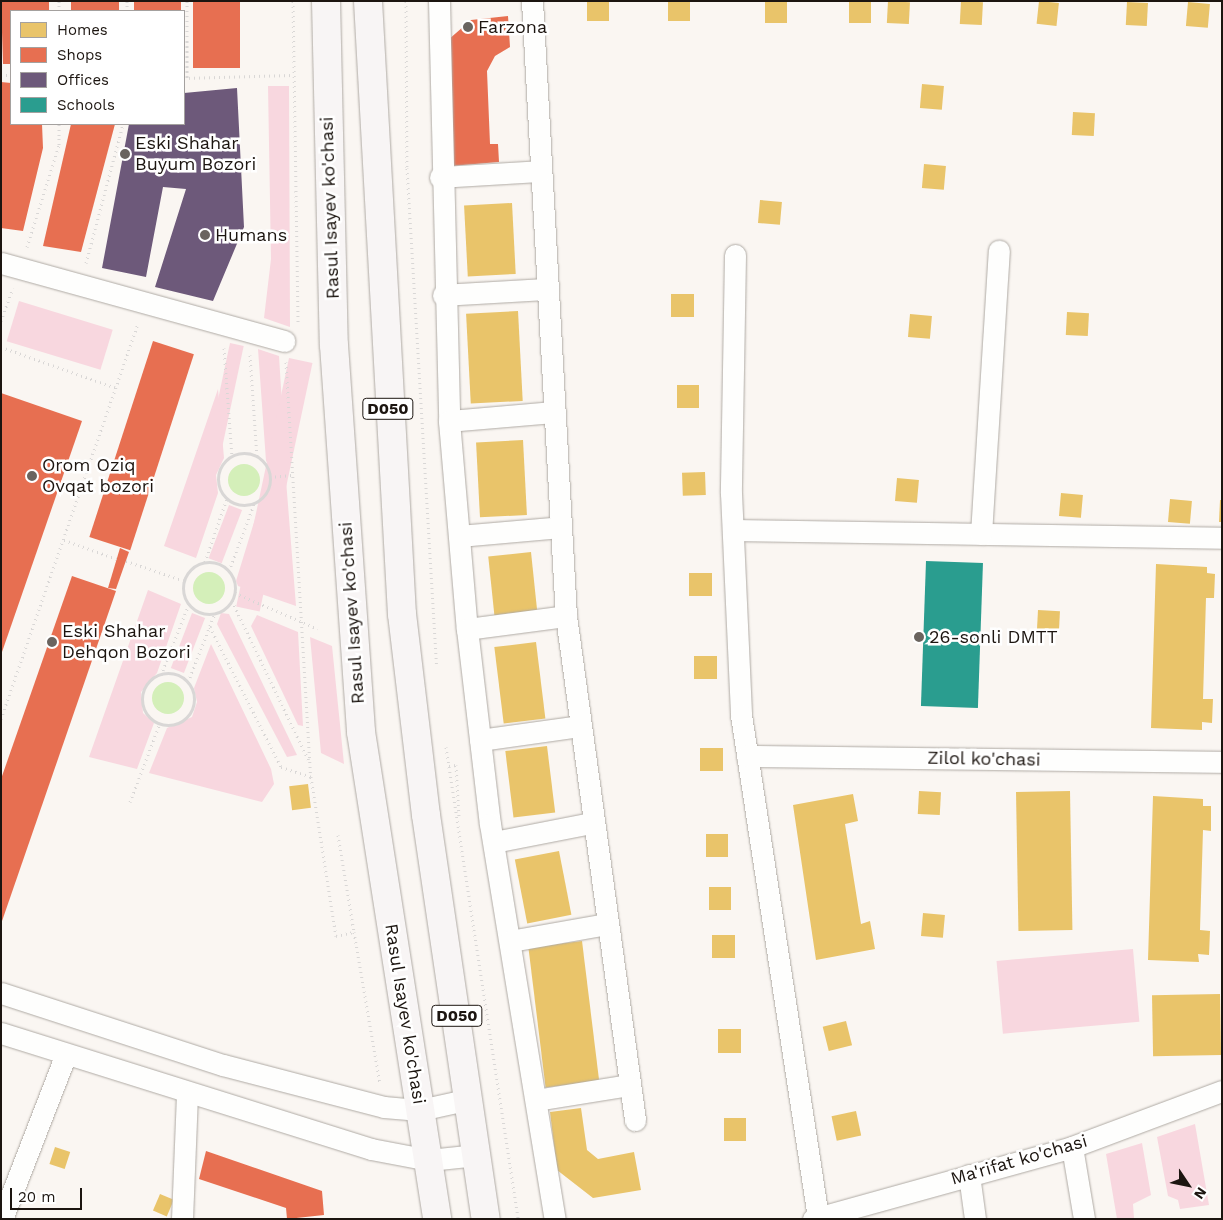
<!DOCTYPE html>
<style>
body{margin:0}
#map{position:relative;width:1223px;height:1220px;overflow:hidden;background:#faf6f2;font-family:"Work Sans",sans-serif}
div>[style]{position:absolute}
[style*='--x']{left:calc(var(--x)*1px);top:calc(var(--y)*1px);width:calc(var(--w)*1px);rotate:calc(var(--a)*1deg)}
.green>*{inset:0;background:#f8d7df;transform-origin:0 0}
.water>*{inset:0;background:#d4efb9}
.round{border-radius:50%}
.homes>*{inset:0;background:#e9c46a;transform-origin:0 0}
.shops>*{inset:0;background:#e76f51;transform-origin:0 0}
.offices>*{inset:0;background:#6d597a}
.schools>*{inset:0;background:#2a9d8f;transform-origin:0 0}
.path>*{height:3px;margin-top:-1.5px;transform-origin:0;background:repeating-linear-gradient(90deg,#d9d7d6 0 1px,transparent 0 5px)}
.path>.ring{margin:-1.5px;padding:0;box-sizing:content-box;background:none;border:3px solid #d9d7d6;border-radius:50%}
.roads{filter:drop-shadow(0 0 1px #afaaa4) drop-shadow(0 0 1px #afaaa4)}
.street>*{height:21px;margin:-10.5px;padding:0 10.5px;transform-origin:10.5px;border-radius:10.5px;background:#fefefd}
.primary>*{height:28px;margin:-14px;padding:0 14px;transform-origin:14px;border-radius:14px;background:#f8f5f5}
.dots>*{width:14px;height:14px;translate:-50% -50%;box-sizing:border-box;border:2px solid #fff;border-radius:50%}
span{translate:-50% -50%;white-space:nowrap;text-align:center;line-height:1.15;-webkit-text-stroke:5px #fff;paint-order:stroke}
.shield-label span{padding:1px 4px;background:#fff;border:1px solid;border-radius:4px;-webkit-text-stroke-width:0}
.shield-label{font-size:16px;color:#1c1510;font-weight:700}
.poi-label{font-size:18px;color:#1c1510}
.left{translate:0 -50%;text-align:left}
.street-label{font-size:18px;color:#1c1510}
.frame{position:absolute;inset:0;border:2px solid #1c1510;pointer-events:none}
.legend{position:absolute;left:10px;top:10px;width:175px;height:115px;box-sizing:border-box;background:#fff;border:1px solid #a4a19f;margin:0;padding:6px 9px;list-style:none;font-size:15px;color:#1c1510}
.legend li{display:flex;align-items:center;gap:10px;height:25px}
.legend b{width:25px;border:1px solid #a4a19f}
.north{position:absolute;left:1163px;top:1160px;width:50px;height:50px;-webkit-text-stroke:4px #fff;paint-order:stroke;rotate:124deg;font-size:14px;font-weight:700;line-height:20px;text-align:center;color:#1c1510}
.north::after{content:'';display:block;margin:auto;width:18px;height:22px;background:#1c1510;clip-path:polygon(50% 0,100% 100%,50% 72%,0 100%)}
.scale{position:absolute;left:10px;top:1188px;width:72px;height:22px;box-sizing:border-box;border:2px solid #1c1510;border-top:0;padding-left:6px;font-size:15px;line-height:18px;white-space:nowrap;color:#1c1510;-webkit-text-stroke:4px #fff;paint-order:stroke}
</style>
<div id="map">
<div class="green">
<div style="clip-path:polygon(268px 86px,289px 86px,290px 327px,264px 318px,271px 259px)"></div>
<div style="left:19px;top:301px;width:98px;height:42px;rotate:17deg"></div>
<div style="left:230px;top:343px;width:14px;height:108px;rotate:12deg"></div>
<div style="clip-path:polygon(258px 349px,279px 356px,286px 469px,274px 470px,266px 461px)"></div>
<div style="left:289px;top:358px;width:24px;height:254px;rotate:12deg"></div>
<div style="clip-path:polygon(218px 389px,224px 458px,216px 475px,218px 493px,196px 558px,164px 546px)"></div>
<div style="clip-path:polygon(275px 480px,286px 480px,296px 606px,238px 586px,236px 581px,259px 506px,270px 496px)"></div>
<div style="left:229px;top:505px;width:14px;height:57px;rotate:21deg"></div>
<div style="clip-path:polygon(148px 590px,181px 604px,157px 673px,141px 692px,143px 713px,154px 723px,137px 769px,89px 757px)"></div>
<div style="left:192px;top:613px;width:14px;height:59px;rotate:21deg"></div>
<div style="clip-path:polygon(221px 613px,229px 614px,297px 755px,287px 757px,217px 624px)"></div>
<div style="clip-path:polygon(257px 615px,298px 632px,303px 726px,298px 725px,251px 626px)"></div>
<div style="clip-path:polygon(310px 637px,332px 646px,344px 764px,321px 753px)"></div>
<div style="clip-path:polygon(211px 644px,271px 769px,274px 784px,262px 802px,149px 773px,167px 728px,192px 717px,197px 702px,194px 688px)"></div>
<div style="left:1133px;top:949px;width:73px;height:137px;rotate:85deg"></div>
<div style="clip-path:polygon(1195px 1124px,1209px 1205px,1180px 1209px,1178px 1200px,1168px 1196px,1157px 1137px)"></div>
<div style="clip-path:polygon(1142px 1143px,1151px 1195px,1133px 1204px,1134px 1218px,1117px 1219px,1106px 1154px)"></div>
</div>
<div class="water">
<div class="round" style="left:228px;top:464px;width:32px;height:32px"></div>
<div class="round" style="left:193px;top:572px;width:32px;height:32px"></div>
<div class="round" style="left:152px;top:682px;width:32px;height:32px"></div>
</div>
<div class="homes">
<div style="left:587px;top:1px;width:22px;height:20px"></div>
<div style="left:668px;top:1px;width:22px;height:20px"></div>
<div style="left:765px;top:1px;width:22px;height:22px"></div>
<div style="left:849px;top:1px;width:22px;height:22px"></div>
<div style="left:888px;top:1px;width:22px;height:22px;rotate:3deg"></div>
<div style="left:961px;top:1px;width:22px;height:23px;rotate:3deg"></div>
<div style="left:1039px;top:1px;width:20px;height:23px;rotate:6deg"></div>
<div style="left:1127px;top:2px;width:21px;height:23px;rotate:3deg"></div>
<div style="left:1188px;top:2px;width:22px;height:24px;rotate:5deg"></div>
<div style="left:922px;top:84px;width:22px;height:24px;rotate:5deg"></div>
<div style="left:1073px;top:112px;width:22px;height:23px;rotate:3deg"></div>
<div style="left:924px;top:164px;width:22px;height:24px;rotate:5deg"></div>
<div style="left:760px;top:200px;width:22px;height:23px;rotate:5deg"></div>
<div style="left:512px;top:203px;width:71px;height:48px;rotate:87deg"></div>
<div style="left:694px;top:294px;width:23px;height:23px;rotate:90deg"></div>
<div style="left:518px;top:311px;width:90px;height:52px;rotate:87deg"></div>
<div style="left:1067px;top:312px;width:22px;height:23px;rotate:3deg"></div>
<div style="left:910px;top:314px;width:22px;height:23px;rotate:5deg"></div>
<div style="left:677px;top:385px;width:22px;height:23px"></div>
<div style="left:523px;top:440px;width:75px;height:47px;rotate:87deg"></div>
<div style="left:705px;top:472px;width:23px;height:23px;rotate:88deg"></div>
<div style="left:897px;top:478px;width:22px;height:23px;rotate:5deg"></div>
<div style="left:1061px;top:493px;width:22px;height:23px;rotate:5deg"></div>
<div style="left:1170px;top:499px;width:22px;height:23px;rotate:5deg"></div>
<div style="clip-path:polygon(1220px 500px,1222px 500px,1222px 522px,1219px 522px)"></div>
<div style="left:531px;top:552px;width:59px;height:43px;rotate:84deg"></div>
<div style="clip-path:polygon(1156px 564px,1207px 567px,1207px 573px,1215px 574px,1214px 598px,1206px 598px,1203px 699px,1213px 699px,1212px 723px,1202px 722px,1202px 730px,1151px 728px)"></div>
<div style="left:712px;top:573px;width:23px;height:23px;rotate:90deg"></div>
<div style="left:1038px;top:610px;width:22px;height:23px;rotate:3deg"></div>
<div style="left:536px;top:642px;width:77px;height:42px;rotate:83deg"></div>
<div style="left:717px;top:656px;width:23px;height:23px;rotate:90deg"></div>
<div style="left:547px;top:746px;width:67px;height:42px;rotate:83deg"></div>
<div style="left:700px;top:748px;width:23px;height:23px"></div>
<div style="left:308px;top:784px;width:24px;height:19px;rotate:83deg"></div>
<div style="left:919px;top:791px;width:22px;height:23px;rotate:3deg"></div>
<div style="left:1070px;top:791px;width:139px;height:54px;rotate:89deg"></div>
<div style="clip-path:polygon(853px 794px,858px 821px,845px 824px,861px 924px,870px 921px,875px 949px,816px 960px,793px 805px)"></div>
<div style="clip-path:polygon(1153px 796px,1203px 799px,1203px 806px,1211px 806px,1211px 831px,1203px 830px,1200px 930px,1210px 931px,1209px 955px,1198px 954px,1199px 962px,1148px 960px)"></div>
<div style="left:706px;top:834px;width:22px;height:23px"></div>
<div style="left:559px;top:851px;width:65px;height:45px;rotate:79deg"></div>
<div style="left:709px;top:887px;width:22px;height:23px"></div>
<div style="left:923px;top:913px;width:22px;height:23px;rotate:5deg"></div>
<div style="left:712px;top:935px;width:23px;height:23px"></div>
<div style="left:582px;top:941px;width:141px;height:54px;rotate:83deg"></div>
<div style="left:1220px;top:994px;width:61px;height:68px;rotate:89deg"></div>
<div style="left:846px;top:1021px;width:25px;height:24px;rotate:76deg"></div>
<div style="left:741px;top:1029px;width:24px;height:23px;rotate:90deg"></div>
<div style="clip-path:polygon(581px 1108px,587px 1150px,598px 1159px,634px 1152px,641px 1190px,593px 1198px,557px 1170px,550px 1112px)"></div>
<div style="left:856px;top:1111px;width:25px;height:25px;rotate:78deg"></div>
<div style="left:724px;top:1118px;width:22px;height:23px"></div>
<div style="left:55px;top:1147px;width:16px;height:18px;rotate:18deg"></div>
<div style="left:160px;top:1194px;width:15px;height:18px;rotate:23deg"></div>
</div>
<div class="shops">
<div style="clip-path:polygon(1px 1px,49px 1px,49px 11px,11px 11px,11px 64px,3px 64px)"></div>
<div style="left:71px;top:1px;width:48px;height:10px"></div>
<div style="left:134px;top:1px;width:47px;height:10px"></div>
<div style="left:193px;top:1px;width:47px;height:67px"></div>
<div style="clip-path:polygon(508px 16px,510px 47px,495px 56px,487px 71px,490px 144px,498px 144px,499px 162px,451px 166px,448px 40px,471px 20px)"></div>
<div style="clip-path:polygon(1px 82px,11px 83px,11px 124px,42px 124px,43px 148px,23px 231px,1px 228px)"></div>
<div style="clip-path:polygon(71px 124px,115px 124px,81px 252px,43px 246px)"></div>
<div style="left:153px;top:341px;width:43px;height:206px;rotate:18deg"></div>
<div style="clip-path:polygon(1px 393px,82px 421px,2px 652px,1px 652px)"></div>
<div style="clip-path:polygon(120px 548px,129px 552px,116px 589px,108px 588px)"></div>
<div style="clip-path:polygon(72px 576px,116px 591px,1px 924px,1px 779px)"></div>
<div style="clip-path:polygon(206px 1151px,322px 1191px,324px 1215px,287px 1219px,286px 1208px,199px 1179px)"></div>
</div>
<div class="offices">
<div style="clip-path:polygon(237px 88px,244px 227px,213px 301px,155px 287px,186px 189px,163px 187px,146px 277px,102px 268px,129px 124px,184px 124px,184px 93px)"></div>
</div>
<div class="schools">
<div style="left:926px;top:561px;width:57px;height:145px;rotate:2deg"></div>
</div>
<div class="path">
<div style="--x:59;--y:1;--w:10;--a:90"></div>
<div style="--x:127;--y:1;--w:10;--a:90"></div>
<div style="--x:187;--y:1;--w:77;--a:90"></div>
<div style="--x:293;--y:1;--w:323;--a:89.1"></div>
<div style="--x:406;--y:1;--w:167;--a:89.7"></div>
<div style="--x:407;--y:168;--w:500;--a:86.6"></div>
<div style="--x:1;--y:75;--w:10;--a:0"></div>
<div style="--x:184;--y:78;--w:109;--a:-1.6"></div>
<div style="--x:27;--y:247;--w:107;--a:-72.6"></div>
<div style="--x:59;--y:145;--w:21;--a:-90"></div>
<div style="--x:86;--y:263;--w:144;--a:-75.1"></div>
<div style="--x:1;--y:321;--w:35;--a:-70"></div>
<div style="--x:1;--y:347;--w:122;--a:19.6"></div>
<div style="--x:224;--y:348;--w:109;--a:85.8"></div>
<div style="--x:250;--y:355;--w:102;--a:86.1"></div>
<div style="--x:286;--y:362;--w:416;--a:86.6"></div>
<div style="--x:311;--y:777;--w:161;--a:81.1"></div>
<div style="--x:336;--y:936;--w:18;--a:-13"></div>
<div style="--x:354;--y:932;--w:154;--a:80.3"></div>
<div class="ring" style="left:218px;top:453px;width:49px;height:49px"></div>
<div style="--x:270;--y:477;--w:22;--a:-5"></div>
<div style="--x:64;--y:540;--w:56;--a:19.7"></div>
<div style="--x:126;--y:561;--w:62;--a:18.7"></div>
<div style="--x:205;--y:562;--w:68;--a:-71"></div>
<div class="ring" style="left:183px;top:562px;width:49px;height:49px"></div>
<div style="--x:229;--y:571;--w:72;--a:-69.5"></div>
<div style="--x:235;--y:593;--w:90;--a:23.4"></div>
<div style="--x:232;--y:601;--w:178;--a:64.3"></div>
<div style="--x:210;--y:627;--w:157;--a:63.1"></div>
<div style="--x:281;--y:767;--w:32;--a:18"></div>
<div class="ring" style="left:142px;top:673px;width:49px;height:49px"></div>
<div style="--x:161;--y:675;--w:76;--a:-68.5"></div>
<div style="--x:188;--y:682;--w:74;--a:-68.6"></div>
<div style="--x:1;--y:719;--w:419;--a:-70.9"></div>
<div style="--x:446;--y:747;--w:477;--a:81.3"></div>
<div style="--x:449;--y:766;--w:7;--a:-8"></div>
<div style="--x:456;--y:765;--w:52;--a:86.7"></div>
<div style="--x:130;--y:802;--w:85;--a:-69.2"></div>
<div style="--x:338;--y:835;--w:98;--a:80.6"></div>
</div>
<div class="roads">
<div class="street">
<div style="--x:439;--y:1;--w:420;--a:88.6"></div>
<div style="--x:449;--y:421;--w:209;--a:85.1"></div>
<div style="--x:467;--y:629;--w:196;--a:83.3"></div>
<div style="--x:490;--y:824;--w:400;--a:80.7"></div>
<div style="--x:532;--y:1;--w:616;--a:86.84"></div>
<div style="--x:566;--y:616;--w:509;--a:82.2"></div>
<div style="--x:440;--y:177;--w:101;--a:-3.4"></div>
<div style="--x:735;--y:255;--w:238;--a:91"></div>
<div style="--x:731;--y:493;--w:222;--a:87.4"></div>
<div style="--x:741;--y:715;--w:508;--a:81.28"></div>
<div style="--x:1;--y:263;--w:294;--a:15.4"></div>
<div style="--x:443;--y:295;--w:105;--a:-3.3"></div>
<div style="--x:449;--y:421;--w:106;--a:-4.9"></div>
<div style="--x:733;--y:530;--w:489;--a:0.9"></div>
<div style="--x:981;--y:534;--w:284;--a:-86.4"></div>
<div style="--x:459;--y:536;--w:102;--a:-5"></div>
<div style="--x:467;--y:629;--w:100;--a:-7.5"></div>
<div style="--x:480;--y:740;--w:100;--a:-8"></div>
<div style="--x:747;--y:756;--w:475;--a:0.7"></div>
<div style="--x:494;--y:842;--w:99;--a:-11.1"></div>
<div style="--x:510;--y:941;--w:97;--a:-10"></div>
<div style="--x:1;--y:993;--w:233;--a:18"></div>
<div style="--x:223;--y:1065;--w:166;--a:14.6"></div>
<div style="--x:384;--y:1107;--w:36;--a:5"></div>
<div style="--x:420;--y:1110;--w:51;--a:-12.4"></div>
<div style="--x:1;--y:1033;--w:388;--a:17.4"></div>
<div style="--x:371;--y:1149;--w:59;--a:10.7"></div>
<div style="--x:429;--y:1160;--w:48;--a:-5.9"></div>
<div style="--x:536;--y:1100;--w:94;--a:-9.2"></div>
<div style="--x:1072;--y:1147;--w:73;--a:80.5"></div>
<div style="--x:969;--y:1175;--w:44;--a:82.2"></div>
<div style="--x:2;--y:1219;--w:177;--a:-68.8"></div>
<div style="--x:182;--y:1219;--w:126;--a:-87.7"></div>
<div style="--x:813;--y:1219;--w:269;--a:-15.5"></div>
<div style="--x:1072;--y:1147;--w:160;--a:-20.5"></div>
</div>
<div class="primary">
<div style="--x:326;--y:1;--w:344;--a:88.7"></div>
<div style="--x:334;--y:345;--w:388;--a:86"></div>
<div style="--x:361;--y:732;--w:493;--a:81.1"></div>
<div style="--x:368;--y:1;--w:614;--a:86.83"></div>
<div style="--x:402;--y:614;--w:202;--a:83.2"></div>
<div style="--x:426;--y:815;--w:408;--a:81.6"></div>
</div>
</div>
<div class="dots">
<div style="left:468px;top:27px;background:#6a645f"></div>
<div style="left:125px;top:154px;background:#6a645f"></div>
<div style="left:205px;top:235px;background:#6a645f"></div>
<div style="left:32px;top:476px;background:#6a645f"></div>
<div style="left:919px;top:637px;background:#6a645f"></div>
<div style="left:52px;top:642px;background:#6a645f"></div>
</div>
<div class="shield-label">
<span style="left:388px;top:409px">D050</span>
<span style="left:457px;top:1016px">D050</span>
</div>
<div class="poi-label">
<span class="left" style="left:478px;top:27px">Farzona</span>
<span class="left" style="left:135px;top:154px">Eski Shahar<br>Buyum Bozori</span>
<span class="left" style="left:215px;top:235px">Humans</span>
<span class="left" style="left:42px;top:476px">Orom Oziq<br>Ovqat bozori</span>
<span class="left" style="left:62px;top:642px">Eski Shahar<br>Dehqon Bozori</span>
<span class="left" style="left:929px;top:637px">26-sonli DMTT</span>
</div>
<div class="street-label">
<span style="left:330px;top:208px;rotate:-92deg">Rasul Isayev ko'chasi</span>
<span style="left:352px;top:613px;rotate:-94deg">Rasul Isayev ko'chasi</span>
<span style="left:984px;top:759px;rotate:1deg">Zilol ko'chasi</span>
<span style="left:405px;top:1014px;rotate:81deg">Rasul Isayev ko'chasi</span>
<span style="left:1019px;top:1160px;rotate:-16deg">Ma'rifat ko'chasi</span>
</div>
<div class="frame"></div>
<ul class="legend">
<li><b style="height:14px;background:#e9c46a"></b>Homes</li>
<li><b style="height:14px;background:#e76f51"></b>Shops</li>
<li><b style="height:14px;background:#6d597a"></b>Offices</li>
<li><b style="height:14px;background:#2a9d8f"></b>Schools</li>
</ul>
<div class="north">N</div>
<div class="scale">20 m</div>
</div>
